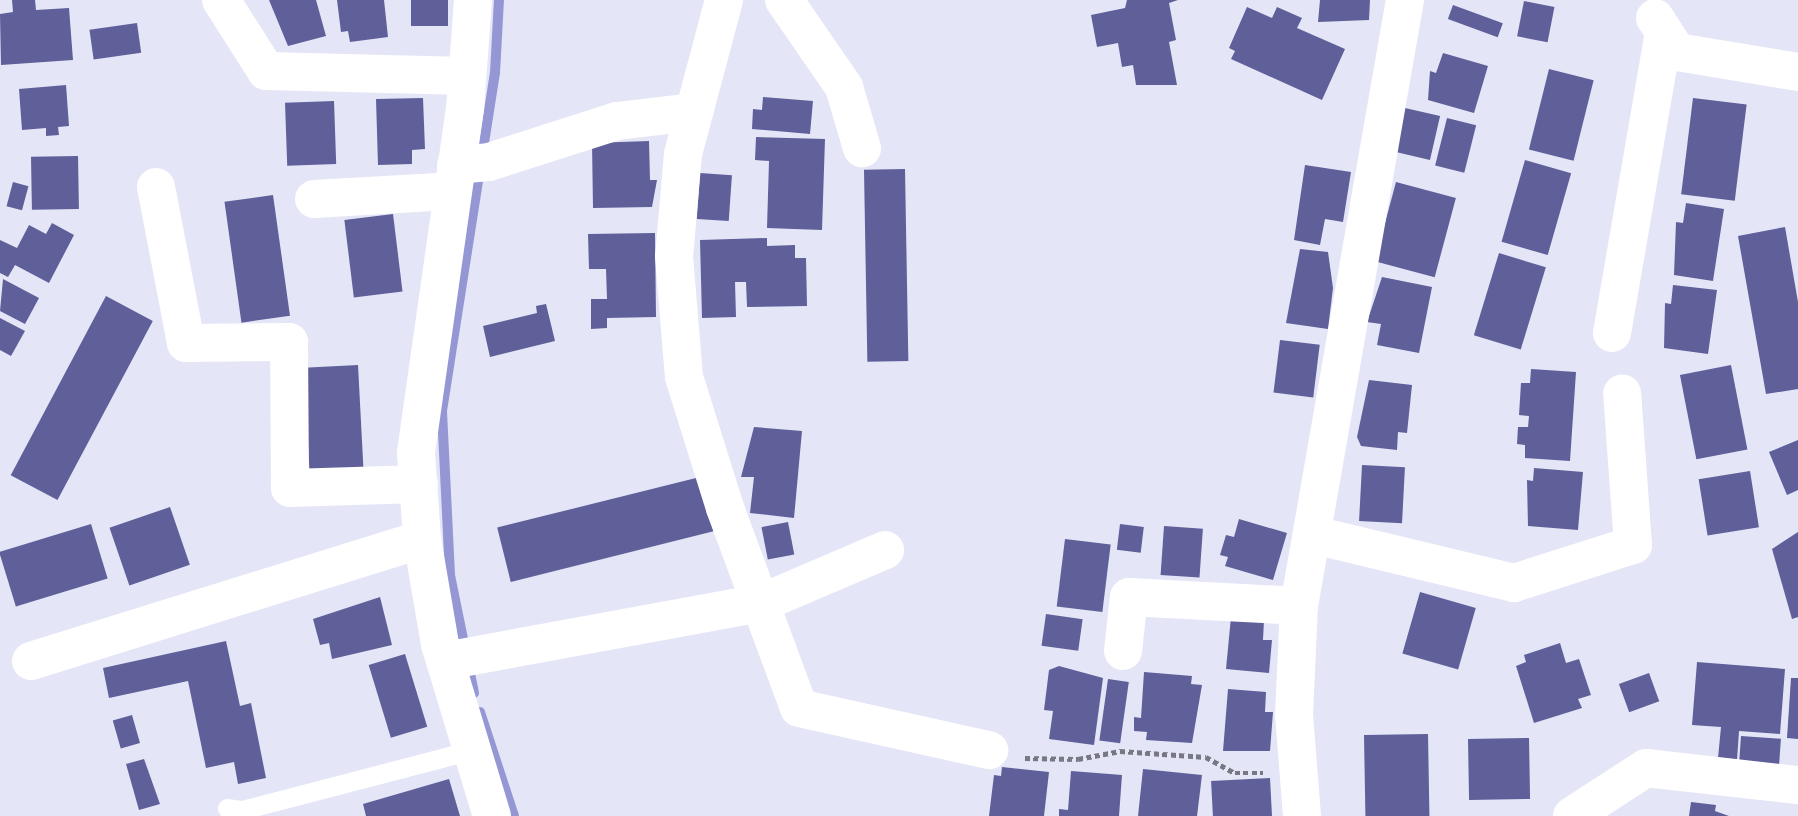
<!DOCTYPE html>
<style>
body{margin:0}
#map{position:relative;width:1798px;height:816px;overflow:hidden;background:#e4e5f7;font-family:Lora,serif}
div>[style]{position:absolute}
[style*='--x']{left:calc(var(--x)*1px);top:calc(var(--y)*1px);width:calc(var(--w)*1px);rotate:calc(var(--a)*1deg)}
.stream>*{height:10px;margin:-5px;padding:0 5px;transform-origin:5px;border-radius:5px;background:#9597d5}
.building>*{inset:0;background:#5f5f99;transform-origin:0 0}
.path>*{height:4.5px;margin-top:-2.25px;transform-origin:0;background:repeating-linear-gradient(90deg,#777883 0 5px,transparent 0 8.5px)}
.service>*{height:19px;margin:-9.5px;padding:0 9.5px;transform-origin:9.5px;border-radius:9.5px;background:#fff}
.minor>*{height:38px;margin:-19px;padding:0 19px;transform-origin:19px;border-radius:19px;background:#fff}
.tertiary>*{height:38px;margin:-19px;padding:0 19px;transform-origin:19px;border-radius:19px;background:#fff}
span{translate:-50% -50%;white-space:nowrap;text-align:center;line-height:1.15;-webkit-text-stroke:7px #fff;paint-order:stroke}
</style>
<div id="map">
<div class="stream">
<div style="--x:474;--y:693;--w:120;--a:-101.5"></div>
<div style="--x:450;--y:575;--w:164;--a:-92.8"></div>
<div style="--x:442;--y:411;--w:342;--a:-81.1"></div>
<div style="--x:495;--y:73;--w:73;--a:-86.9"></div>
<div style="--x:480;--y:712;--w:109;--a:71.9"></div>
</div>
<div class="building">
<div style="clip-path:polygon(12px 0,35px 0,36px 10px,69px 8px,73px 60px,1px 65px,0 14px,13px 12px)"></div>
<div style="clip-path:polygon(269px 0,316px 0,326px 36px,288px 46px)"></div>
<div style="clip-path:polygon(337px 0,384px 0,388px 37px,350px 42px,348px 31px,341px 32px)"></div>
<div style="left:411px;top:0;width:37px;height:26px"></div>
<div style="clip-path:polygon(1127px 0,1178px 0,1169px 3px,1176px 40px,1169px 42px,1177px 85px,1136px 85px,1133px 65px,1122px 67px,1118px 43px,1097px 47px,1091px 15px,1125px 8px)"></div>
<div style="clip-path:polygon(1320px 0,1370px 0,1369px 20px,1318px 22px)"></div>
<div style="left:1524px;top:1px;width:31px;height:36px;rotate:11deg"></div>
<div style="left:1453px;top:5px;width:53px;height:15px;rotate:20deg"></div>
<div style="clip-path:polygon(1247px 7px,1272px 18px,1277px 7px,1302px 18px,1297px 28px,1345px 49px,1322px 100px,1231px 59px,1235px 51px,1229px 48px)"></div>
<div style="left:137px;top:23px;width:30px;height:48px;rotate:82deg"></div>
<div style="clip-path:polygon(1443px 53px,1488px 66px,1474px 113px,1428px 100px,1430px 71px,1436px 73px)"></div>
<div style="left:1549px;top:69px;width:46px;height:83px;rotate:14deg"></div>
<div style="clip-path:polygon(66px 85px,69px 126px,58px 127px,59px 135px,46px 136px,46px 128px,22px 130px,19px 89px)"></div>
<div style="clip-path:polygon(763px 97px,813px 101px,810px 134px,752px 129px,753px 109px,762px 110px)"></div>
<div style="clip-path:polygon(423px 98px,425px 149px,412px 150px,412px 164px,378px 165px,376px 99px)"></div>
<div style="left:1693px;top:98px;width:54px;height:97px;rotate:7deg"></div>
<div style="left:334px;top:101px;width:63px;height:49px;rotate:88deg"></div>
<div style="left:1405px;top:108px;width:36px;height:45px;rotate:13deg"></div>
<div style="left:1447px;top:118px;width:30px;height:49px;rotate:14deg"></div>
<div style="clip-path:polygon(756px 137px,825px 139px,822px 230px,767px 228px,769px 161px,755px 160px)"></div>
<div style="clip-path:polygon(649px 141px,650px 180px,657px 180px,652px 207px,593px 208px,592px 143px)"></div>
<div style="left:78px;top:156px;width:53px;height:47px;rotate:89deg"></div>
<div style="left:1525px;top:160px;width:48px;height:85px;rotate:16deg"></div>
<div style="clip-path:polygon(1305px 165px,1351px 172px,1343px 222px,1325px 219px,1320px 245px,1294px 240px)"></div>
<div style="left:905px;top:169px;width:192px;height:41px;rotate:89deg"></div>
<div style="left:700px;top:173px;width:32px;height:46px;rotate:4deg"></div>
<div style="left:13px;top:182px;width:16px;height:25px;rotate:15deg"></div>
<div style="left:1396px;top:182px;width:62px;height:82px;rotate:15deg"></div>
<div style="left:273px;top:195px;width:122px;height:49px;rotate:82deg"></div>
<div style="clip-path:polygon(1686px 203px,1724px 209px,1713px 281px,1674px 275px,1676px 222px,1683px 223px)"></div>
<div style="left:393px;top:214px;width:78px;height:49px;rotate:83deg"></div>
<div style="clip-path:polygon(52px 223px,74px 235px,49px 283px,15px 265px,8px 277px,0 273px,0 240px,17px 248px,29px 225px,46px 234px)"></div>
<div style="clip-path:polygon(1785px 227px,1798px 302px,1798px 389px,1766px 394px,1738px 236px)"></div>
<div style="clip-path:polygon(655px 233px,656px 317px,607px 318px,607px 328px,591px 329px,591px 299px,607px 299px,606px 269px,589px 269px,588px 234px)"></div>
<div style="clip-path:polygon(767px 238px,767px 246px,795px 245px,795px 258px,806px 258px,807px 306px,747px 307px,746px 282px,735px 282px,736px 317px,702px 318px,700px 240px)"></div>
<div style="clip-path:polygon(1300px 249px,1328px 252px,1333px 288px,1328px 329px,1286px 323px)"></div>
<div style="left:1499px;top:253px;width:49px;height:86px;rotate:17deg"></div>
<div style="clip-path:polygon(1382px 277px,1432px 287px,1419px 353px,1377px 345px,1381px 324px,1367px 322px)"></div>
<div style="clip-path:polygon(3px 279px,39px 298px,25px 324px,0 311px)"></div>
<div style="clip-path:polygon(1673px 285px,1717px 290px,1708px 354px,1664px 348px,1665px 303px,1671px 304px)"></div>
<div style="left:106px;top:296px;width:53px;height:203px;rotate:28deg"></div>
<div style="clip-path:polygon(546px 304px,555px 341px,490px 357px,483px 326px,537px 313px,536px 306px)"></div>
<div style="clip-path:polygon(0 318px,25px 331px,11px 356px,0 350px)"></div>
<div style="left:1280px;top:340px;width:40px;height:53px;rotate:7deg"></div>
<div style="left:358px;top:365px;width:108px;height:54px;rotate:87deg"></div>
<div style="left:1731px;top:365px;width:86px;height:52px;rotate:79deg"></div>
<div style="clip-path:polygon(1531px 369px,1576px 372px,1570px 461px,1525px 458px,1525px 445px,1517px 444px,1518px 427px,1528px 427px,1529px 416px,1519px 415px,1521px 383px,1530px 383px)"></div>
<div style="clip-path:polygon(1369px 380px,1412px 385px,1407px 433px,1398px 432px,1397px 450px,1361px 446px,1357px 437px)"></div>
<div style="clip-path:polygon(754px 427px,802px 431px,794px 518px,750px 513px,754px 477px,741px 477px)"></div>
<div style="clip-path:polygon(1798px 440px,1798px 490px,1787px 495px,1769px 452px)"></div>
<div style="left:1362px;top:465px;width:43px;height:56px;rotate:3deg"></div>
<div style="clip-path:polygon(1534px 468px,1583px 472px,1578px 530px,1528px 526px,1527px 480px,1533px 481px)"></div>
<div style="left:1750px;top:471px;width:57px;height:52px;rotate:81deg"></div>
<div style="left:700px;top:477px;width:56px;height:209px;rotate:76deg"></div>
<div style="left:170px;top:507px;width:61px;height:64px;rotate:71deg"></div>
<div style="clip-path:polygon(1239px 519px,1287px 533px,1273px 580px,1225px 566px,1228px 557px,1220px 555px,1226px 535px,1234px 537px)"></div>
<div style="left:788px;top:522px;width:33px;height:27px;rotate:79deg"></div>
<div style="left:91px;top:524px;width:57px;height:96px;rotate:73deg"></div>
<div style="left:1120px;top:524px;width:24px;height:26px;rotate:7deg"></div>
<div style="left:1164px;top:526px;width:39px;height:49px;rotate:4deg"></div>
<div style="clip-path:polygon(1798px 532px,1798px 617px,1792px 619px,1772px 549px)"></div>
<div style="left:1065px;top:539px;width:46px;height:68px;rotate:7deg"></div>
<div style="left:1420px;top:592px;width:58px;height:64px;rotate:16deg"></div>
<div style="clip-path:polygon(380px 597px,392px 645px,332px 659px,329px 643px,320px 645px,313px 619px)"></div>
<div style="left:1046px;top:614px;width:37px;height:32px;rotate:8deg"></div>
<div style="clip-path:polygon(1231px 617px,1264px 620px,1263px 640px,1272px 640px,1269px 673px,1226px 669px)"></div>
<div style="clip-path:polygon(226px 641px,240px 706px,251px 703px,266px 778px,238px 784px,234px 762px,206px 768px,188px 681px,109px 698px,103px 668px)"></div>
<div style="clip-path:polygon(1560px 643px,1566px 663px,1579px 659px,1591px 695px,1578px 699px,1582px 708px,1534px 723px,1516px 666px,1526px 662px,1524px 655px)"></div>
<div style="left:405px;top:654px;width:76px;height:38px;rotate:73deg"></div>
<div style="clip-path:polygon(1697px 662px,1785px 669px,1780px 734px,1739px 731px,1737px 760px,1718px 758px,1721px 727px,1692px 725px)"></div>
<div style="clip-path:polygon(1059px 666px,1103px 678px,1094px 745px,1049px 739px,1053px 711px,1044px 710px,1049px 670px)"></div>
<div style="clip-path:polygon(1144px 672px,1192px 676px,1191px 684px,1202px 685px,1192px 743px,1146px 740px,1147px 732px,1134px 731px,1134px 717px,1141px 718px)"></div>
<div style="left:1649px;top:673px;width:30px;height:32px;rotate:70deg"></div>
<div style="clip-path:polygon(1791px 678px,1798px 678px,1798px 739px,1787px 738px)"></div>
<div style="left:1108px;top:679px;width:21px;height:62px;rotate:8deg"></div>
<div style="clip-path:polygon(1228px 689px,1266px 692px,1265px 712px,1273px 712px,1270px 751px,1223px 751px)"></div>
<div style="left:132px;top:715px;width:29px;height:20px;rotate:74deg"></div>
<div style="left:1428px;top:734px;width:82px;height:64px;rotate:89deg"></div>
<div style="left:1741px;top:736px;width:40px;height:32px;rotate:4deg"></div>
<div style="left:1529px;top:738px;width:61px;height:61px;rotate:89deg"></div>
<div style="clip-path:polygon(144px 759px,160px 804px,139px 810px,126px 764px)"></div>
<div style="clip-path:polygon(1002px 767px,1049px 772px,1044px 816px,989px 816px,994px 775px,1001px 776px)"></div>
<div style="clip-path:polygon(1143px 769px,1202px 775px,1197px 816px,1138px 816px)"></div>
<div style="clip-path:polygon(1071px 771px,1122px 775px,1119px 816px,1059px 816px,1059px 809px,1068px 810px)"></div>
<div style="left:1270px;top:778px;width:38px;height:59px;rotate:87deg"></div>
<div style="clip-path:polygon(449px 779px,460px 816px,366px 816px,363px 804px)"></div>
<div style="clip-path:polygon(1691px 802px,1716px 805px,1715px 811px,1729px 816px,1689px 816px)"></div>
</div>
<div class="path">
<div style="--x:1025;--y:758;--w:53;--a:1.1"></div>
<div style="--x:1078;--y:759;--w:43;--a:-10.8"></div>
<div style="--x:1120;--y:751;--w:86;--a:4"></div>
<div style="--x:1206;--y:757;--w:33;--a:29"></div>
<div style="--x:1235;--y:773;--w:28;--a:0"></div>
</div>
<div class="service">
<div style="--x:227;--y:808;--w:15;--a:8"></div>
<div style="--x:242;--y:810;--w:239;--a:-14.6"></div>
</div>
<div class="minor">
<div style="--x:221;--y:0;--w:84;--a:57.6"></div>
<div style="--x:266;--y:71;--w:201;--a:1.4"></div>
<div style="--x:724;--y:0;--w:159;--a:104.9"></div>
<div style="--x:683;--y:154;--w:102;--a:95"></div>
<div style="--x:674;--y:256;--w:121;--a:85.3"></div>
<div style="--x:684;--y:377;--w:137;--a:72.6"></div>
<div style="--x:725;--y:508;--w:213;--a:69.7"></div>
<div style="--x:799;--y:708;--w:195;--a:12.5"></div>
<div style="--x:784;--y:0;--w:106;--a:55.4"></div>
<div style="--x:844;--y:87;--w:64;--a:73.6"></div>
<div style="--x:1655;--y:18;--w:40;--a:57.1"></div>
<div style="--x:1677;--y:52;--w:123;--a:9.4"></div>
<div style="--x:456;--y:165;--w:33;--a:-5"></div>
<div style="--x:489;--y:162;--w:134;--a:-17.8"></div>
<div style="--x:617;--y:121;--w:78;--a:-6.7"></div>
<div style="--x:156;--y:187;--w:159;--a:79.1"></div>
<div style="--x:186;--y:343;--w:103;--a:-0.6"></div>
<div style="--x:289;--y:342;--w:146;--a:89.6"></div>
<div style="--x:290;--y:488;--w:129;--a:-1.8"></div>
<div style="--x:314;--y:199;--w:137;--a:-3.3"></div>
<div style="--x:1612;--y:333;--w:305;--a:-80.2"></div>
<div style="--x:1314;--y:535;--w:206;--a:13.5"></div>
<div style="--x:1514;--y:583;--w:125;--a:-17.7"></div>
<div style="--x:1633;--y:545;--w:152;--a:-94.1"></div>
<div style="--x:1123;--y:651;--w:54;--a:-83.7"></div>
<div style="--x:1129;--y:597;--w:170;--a:3"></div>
<div style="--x:31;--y:661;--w:410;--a:-17.3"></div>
<div style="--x:445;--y:661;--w:321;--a:-10.4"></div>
<div style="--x:761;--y:603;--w:135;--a:-23.1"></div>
<div style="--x:1302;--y:816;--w:101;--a:-94.5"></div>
<div style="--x:1294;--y:715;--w:109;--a:-87.4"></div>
<div style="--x:1299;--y:606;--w:615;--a:-80.08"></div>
<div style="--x:1572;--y:816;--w:88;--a:-33"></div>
<div style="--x:1646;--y:768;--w:153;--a:6.4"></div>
</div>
<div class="tertiary">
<div style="--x:473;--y:0;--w:108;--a:94.2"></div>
<div style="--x:465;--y:108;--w:348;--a:98.1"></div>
<div style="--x:416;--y:453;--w:86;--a:86"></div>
<div style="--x:422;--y:539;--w:107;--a:80.3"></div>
<div style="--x:440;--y:644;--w:180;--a:73.2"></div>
</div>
</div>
